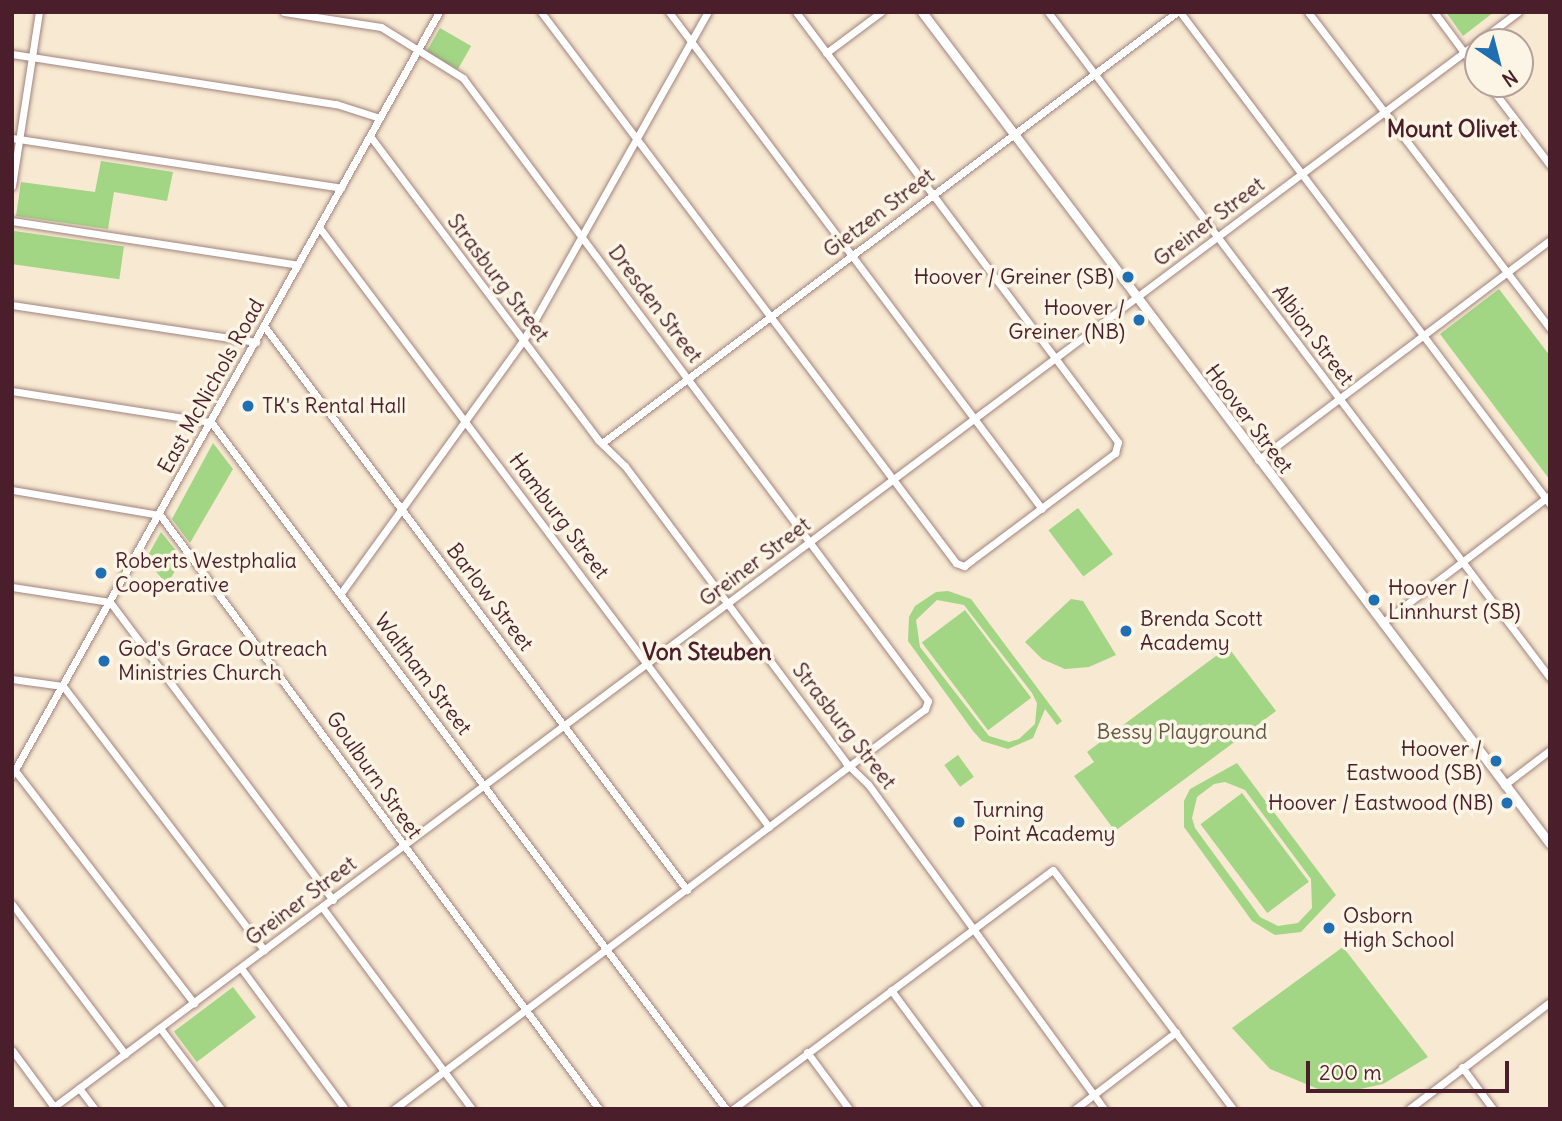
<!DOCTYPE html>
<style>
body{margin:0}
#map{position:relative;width:1562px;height:1121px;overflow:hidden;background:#f8e9d2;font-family:Delius,sans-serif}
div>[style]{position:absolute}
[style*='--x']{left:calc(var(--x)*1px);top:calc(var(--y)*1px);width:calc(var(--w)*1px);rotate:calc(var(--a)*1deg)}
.green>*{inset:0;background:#a2d584;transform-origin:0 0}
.roads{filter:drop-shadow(0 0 2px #a1847e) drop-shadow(0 0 2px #a1847e)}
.minor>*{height:7px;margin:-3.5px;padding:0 3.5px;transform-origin:3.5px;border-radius:3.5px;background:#fff}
.major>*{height:9px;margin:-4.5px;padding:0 4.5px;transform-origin:4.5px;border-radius:4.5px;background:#fff}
.dots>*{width:19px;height:19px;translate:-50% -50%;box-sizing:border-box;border:4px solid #fcf5e5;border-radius:50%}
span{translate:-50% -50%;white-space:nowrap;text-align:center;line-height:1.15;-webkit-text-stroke:7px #fcf5e5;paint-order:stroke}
.street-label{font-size:21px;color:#4a1f2b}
.poi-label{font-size:21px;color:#4a1f2b}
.right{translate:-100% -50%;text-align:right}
.left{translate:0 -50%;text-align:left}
.park-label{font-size:21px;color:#645646}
.neighbourhood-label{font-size:23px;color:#4a1f2b;font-weight:700}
.frame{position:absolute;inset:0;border:14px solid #4a1f2b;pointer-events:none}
.north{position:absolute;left:1464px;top:28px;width:70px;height:70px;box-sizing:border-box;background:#fcf5e5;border:2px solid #b59f9b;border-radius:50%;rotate:145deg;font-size:19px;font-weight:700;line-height:28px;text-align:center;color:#4a1f2b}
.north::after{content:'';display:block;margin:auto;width:24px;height:32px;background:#1f6fb2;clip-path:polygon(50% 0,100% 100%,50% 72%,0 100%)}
.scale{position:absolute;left:1306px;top:1061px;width:203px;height:32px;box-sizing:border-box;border:4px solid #4a1f2b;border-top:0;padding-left:9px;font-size:21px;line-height:24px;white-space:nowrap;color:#4a1f2b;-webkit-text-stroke:5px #fcf5e5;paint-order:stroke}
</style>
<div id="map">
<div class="green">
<div style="clip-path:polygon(1446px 12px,1494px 12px,1463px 36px)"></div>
<div style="left:440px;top:28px;width:36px;height:27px;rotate:30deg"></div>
<div style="clip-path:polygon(101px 161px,173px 172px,167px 201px,114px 192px,108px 229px,16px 216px,21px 182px,95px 192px)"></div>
<div style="left:14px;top:231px;width:111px;height:33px;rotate:8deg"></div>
<div style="clip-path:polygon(1499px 289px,1550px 356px,1550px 480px,1440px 334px)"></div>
<div style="clip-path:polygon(213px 443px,233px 469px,190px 543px,172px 519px)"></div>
<div style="left:1078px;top:508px;width:58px;height:37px;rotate:53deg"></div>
<div style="clip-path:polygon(161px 532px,182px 558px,167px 585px,146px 559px)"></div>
<div style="clip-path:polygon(evenodd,948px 591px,971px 599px,1062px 721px,1057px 725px,1045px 709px,1033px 738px,1008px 749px,982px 741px,973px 731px,908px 641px,909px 617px,915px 606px,936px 592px,948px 591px,937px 600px,964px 605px,1032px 693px,1037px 703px,1035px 724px,1019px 739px,1009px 742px,989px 736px,920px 647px,916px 620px,937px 600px)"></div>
<div style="clip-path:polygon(1071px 599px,1083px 601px,1116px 655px,1089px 667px,1065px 669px,1042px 659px,1025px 642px)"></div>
<div style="left:965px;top:610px;width:110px;height:54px;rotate:53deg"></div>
<div style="clip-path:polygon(1228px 647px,1276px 711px,1115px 831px,1074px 776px,1094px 762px,1087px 752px)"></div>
<div style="left:958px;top:755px;width:27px;height:17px;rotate:54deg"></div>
<div style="clip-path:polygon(evenodd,1237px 763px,1336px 895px,1301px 932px,1275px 935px,1252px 921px,1184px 827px,1184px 801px,1190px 789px,1237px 763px,1225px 782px,1245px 790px,1311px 879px,1312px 908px,1298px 923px,1278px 926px,1260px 917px,1195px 828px,1192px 818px,1197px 797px,1214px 784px,1225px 782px)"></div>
<div style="left:1242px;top:793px;width:111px;height:52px;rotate:53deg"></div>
<div style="clip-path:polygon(1343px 947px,1428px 1057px,1383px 1084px,1351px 1091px,1318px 1089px,1270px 1069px,1232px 1028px)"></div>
<div style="left:233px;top:987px;width:38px;height:74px;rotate:53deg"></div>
</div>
<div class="roads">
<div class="minor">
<div style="--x:284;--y:12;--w:98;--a:8.8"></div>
<div style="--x:381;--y:27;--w:97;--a:31.9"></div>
<div style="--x:463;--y:78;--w:777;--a:53.26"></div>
<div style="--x:928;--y:701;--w:9;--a:111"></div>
<div style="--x:925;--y:709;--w:665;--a:143.01"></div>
<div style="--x:541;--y:12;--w:690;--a:53.01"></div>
<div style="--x:956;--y:563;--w:9;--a:21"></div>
<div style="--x:964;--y:566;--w:189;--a:-36.8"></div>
<div style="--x:1115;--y:453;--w:11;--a:-75"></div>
<div style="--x:1118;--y:442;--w:537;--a:-126.83"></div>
<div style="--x:669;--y:12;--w:621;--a:53.11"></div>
<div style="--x:1048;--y:12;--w:834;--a:52.99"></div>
<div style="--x:1180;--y:12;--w:616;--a:53.06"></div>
<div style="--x:1308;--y:12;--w:399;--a:52.6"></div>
<div style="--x:1434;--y:12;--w:74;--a:53.3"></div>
<div style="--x:826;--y:53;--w:69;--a:-36.7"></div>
<div style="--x:12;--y:54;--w:328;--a:8.8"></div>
<div style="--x:336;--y:104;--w:46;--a:17.7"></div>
<div style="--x:1488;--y:84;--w:102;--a:52.6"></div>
<div style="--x:370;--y:136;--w:380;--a:53.1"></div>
<div style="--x:598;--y:440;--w:37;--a:44"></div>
<div style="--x:625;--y:466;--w:370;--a:53.3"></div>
<div style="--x:846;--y:763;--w:30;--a:44"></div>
<div style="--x:868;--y:784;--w:402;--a:54"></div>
<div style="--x:12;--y:138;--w:333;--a:8.6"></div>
<div style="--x:12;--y:186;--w:176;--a:-81.2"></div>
<div style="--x:12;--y:221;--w:289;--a:8.7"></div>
<div style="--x:319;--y:227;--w:750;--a:53.13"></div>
<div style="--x:12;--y:305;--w:247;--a:8.6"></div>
<div style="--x:264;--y:326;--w:705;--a:53.13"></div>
<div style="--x:12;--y:391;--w:201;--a:8.9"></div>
<div style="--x:211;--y:422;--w:859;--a:53.14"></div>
<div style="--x:602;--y:443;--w:719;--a:-36.85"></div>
<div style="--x:1258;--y:460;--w:366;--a:-37"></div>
<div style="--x:12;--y:490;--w:150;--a:9.6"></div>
<div style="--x:160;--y:515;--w:739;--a:53.53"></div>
<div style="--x:12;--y:587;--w:99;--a:8.7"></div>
<div style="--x:110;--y:602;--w:372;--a:53.2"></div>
<div style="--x:341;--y:593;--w:311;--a:-54.2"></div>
<div style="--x:523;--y:341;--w:377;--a:-60.7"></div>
<div style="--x:1382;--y:623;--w:211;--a:-37.3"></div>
<div style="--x:12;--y:679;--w:51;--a:7.8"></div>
<div style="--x:63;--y:686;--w:332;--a:52.7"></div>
<div style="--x:13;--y:768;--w:297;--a:52.4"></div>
<div style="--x:12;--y:775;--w:874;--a:-60.77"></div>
<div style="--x:1504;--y:785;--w:58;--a:-37.3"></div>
<div style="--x:12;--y:904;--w:188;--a:53"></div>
<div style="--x:322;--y:907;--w:252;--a:53.4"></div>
<div style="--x:241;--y:968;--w:175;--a:53.6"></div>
<div style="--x:891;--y:990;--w:148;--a:53.5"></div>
<div style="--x:160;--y:1028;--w:101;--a:53"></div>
<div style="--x:12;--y:1050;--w:71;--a:53.6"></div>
<div style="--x:807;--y:1052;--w:71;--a:53.6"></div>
<div style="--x:1462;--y:1067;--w:52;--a:53.6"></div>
<div style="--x:79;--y:1088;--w:26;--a:53"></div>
<div style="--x:51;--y:1109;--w:1832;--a:-36.79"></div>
<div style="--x:733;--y:1109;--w:399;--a:-36.8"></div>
<div style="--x:1053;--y:870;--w:299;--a:53"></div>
<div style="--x:1075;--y:1109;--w:127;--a:-37.3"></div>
<div style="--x:1409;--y:1109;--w:177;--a:-37.2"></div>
</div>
<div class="major">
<div style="--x:922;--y:12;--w:1042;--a:52.95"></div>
</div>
</div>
<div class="dots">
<div style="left:1128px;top:277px;background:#1f6fb2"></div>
<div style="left:1139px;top:320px;background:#1f6fb2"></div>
<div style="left:248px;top:406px;background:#1f6fb2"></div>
<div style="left:101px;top:573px;background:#1f6fb2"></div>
<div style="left:1374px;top:600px;background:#1f6fb2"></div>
<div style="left:1126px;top:631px;background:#1f6fb2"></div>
<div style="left:104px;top:661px;background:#1f6fb2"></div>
<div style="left:1496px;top:761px;background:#1f6fb2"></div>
<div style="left:1507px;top:803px;background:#1f6fb2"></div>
<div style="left:959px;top:822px;background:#1f6fb2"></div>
<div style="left:1329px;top:928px;background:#1f6fb2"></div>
</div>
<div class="street-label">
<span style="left:879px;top:213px;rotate:-37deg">Gietzen Street</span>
<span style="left:1209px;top:222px;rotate:-37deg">Greiner Street</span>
<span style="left:498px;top:278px;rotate:53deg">Strasburg Street</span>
<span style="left:655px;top:304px;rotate:53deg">Dresden Street</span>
<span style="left:1313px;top:335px;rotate:53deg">Albion Street</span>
<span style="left:211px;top:386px;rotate:-61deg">East McNichols Road</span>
<span style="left:1249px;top:419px;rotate:53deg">Hoover Street</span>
<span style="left:559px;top:516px;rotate:53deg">Hamburg Street</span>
<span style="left:755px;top:562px;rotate:-37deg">Greiner Street</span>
<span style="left:490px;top:597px;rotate:53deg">Barlow Street</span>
<span style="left:423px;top:674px;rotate:53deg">Waltham Street</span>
<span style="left:844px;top:726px;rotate:52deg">Strasburg Street</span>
<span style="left:374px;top:775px;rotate:55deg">Goulburn Street</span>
<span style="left:301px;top:901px;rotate:-37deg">Greiner Street</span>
</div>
<div class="poi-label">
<span class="right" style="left:1114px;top:277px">Hoover / Greiner (SB)</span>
<span class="right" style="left:1125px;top:320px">Hoover /<br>Greiner (NB)</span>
<span class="left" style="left:262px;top:406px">TK's Rental Hall</span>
<span class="left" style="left:115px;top:573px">Roberts Westphalia<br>Cooperative</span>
<span class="left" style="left:1388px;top:600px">Hoover /<br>Linnhurst (SB)</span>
<span class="left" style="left:1140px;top:631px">Brenda Scott<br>Academy</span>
<span class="left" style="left:118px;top:661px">God's Grace Outreach<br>Ministries Church</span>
<span class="right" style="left:1482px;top:761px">Hoover /<br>Eastwood (SB)</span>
<span class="right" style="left:1493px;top:803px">Hoover / Eastwood (NB)</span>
<span class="left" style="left:973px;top:822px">Turning<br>Point Academy</span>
<span class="left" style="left:1343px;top:928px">Osborn<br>High School</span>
</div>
<div class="park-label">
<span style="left:1182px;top:732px">Bessy Playground</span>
</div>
<div class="neighbourhood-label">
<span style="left:1452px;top:129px">Mount Olivet</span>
<span style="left:707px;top:652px">Von Steuben</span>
</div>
<div class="frame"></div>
<div class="north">N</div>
<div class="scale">200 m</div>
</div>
